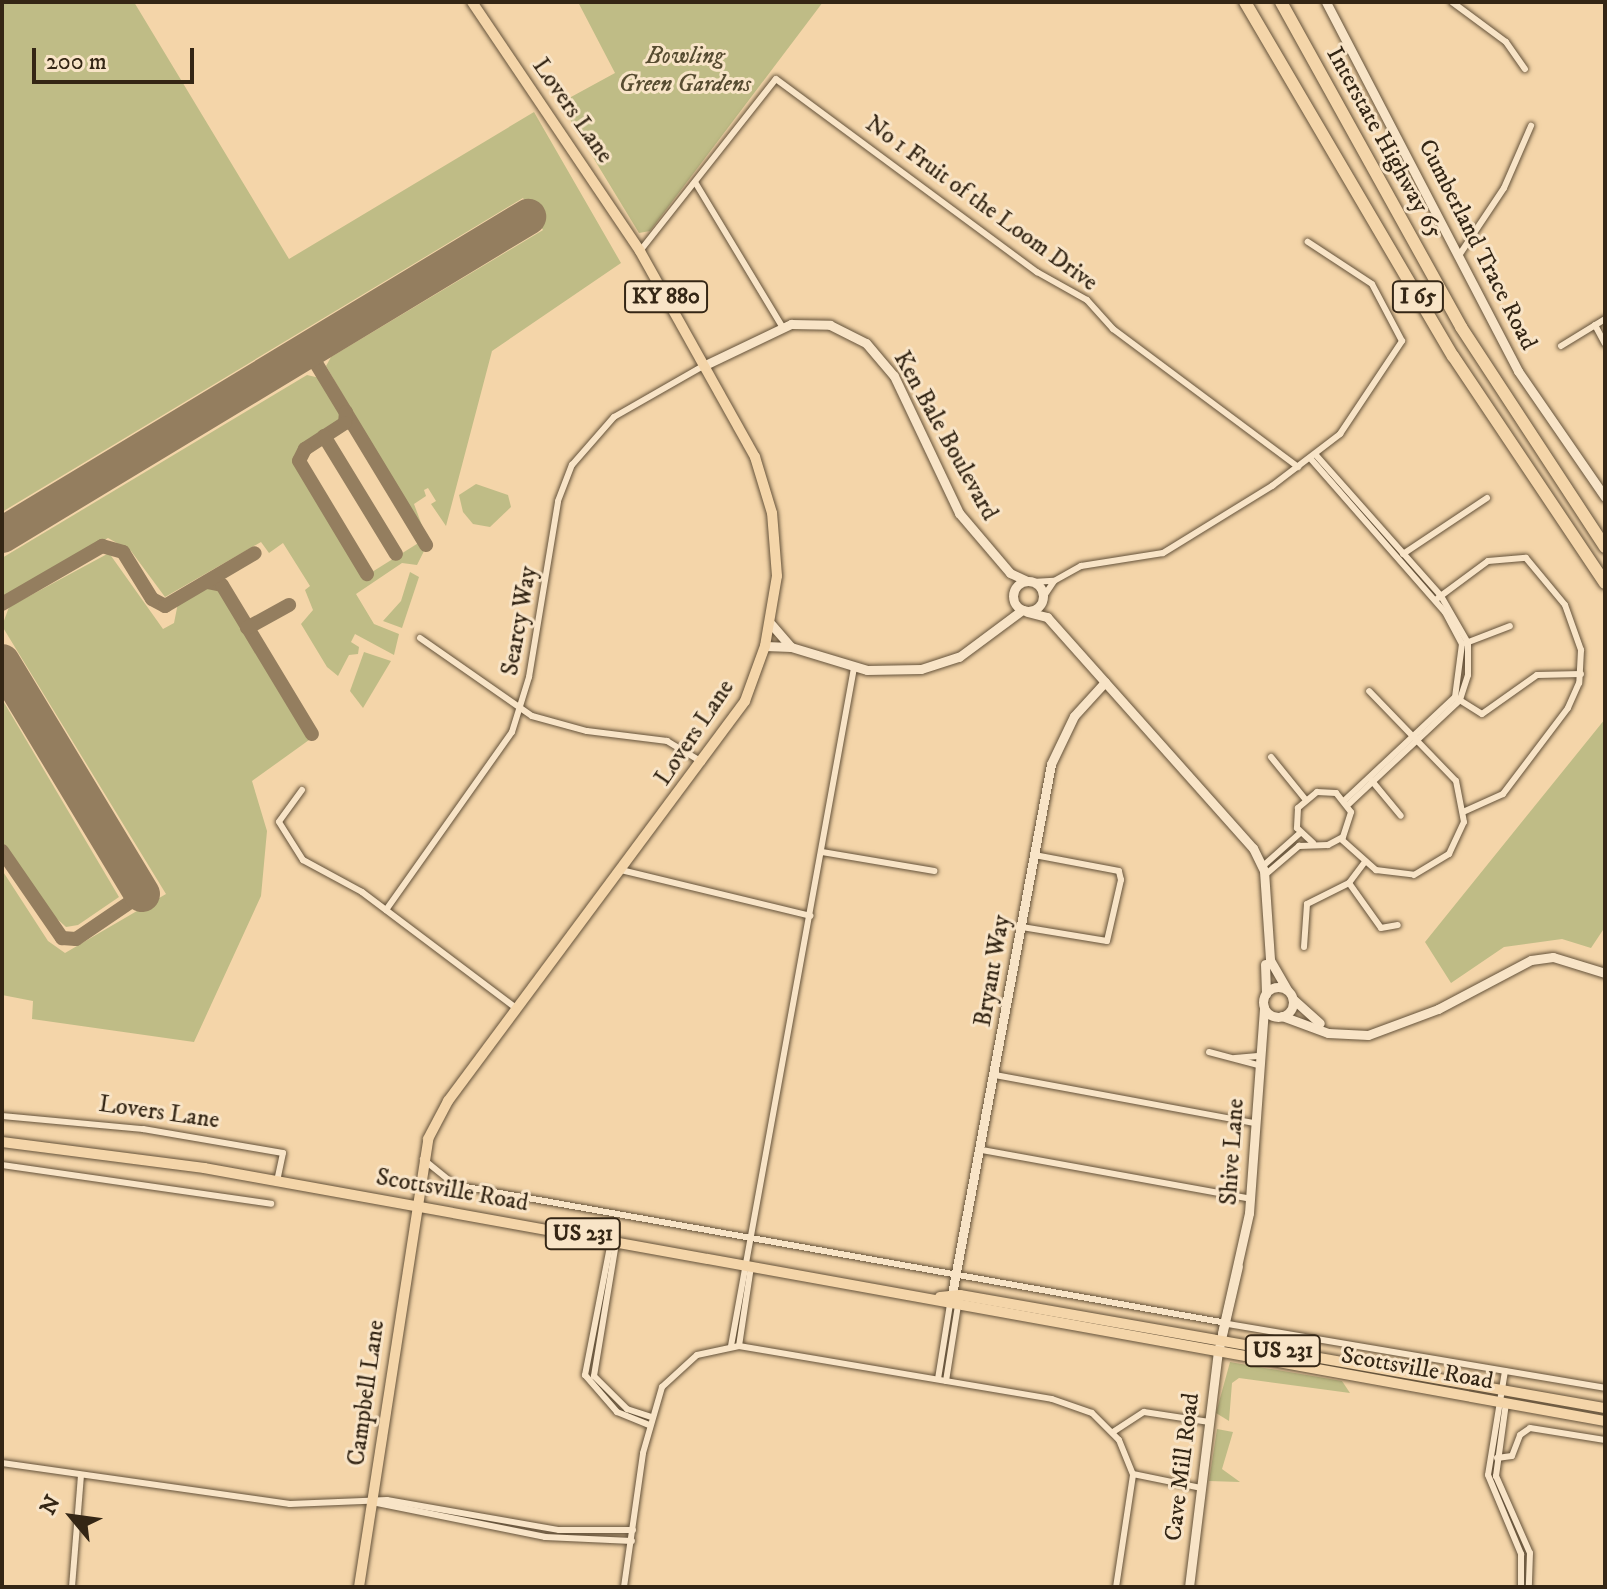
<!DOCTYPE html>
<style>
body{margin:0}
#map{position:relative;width:1607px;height:1589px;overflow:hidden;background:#f4d5a9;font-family:"IM FELL DW Pica",serif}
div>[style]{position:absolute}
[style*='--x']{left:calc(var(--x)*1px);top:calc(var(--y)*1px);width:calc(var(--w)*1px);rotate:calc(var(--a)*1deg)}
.green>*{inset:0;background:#bfbc86}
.taxiway>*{height:14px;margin:-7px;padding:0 7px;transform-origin:7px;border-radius:7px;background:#947e5f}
.runway>*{height:36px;margin:-18px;padding:0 18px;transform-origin:18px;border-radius:18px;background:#947e5f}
.roads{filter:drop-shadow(0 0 2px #64523a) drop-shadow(0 0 2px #64523a)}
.street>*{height:6px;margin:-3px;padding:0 3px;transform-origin:3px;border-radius:3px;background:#f8e4c7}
.secondary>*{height:9px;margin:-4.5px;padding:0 4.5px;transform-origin:4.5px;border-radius:4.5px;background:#f8e4c7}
.secondary>.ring{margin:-4.5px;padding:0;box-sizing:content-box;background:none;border:9px solid #f8e4c7;border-radius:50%}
.primary>*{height:10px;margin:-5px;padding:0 5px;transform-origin:5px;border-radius:5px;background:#f4d5a9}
.highway>*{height:12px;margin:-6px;padding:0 6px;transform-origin:6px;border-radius:6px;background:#f4d5a9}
span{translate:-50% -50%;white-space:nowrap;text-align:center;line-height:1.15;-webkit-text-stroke:6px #f8e4c7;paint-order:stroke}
.shield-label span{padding:2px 6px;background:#f8e4c7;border:2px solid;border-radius:6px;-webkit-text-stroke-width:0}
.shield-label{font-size:22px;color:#342615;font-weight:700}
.park-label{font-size:24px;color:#574c31;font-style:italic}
.street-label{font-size:24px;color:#342615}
.frame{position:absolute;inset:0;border:4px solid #342615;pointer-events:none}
.north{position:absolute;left:32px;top:1477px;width:80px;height:80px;-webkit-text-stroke:6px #f8e4c7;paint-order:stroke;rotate:299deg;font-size:22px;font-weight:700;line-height:32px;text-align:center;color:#342615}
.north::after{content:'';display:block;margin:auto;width:28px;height:36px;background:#342615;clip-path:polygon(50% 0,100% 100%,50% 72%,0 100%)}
.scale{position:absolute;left:32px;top:48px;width:162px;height:36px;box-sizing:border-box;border:4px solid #342615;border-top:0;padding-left:10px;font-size:24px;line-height:28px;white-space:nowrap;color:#342615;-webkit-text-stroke:6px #f8e4c7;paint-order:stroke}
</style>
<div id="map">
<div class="green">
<div style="clip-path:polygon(2px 2px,134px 2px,289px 259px,534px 112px,621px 263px,492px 351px,446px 526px,431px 504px,436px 501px,428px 488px,424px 490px,426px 496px,414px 504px,427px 539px,326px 366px,331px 357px,543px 230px,523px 198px,2px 512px)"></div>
<div style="clip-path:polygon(578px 2px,823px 2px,650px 231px,639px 233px,560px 103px,615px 73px)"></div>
<div style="clip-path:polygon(307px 375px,320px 378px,340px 415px,339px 423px,295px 456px,364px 577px,420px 542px,424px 551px,417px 565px,402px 563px,356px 594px,374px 624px,399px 634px,394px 655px,355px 634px,351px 642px,359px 647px,358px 654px,349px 655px,338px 676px,327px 667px,301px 624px,313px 610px,305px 590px,310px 586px,283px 543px,269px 553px,261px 542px,165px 597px,131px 551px,108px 538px,2px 597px,2px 558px)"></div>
<div style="clip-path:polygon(476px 484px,508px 495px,511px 507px,490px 527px,473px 524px,463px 512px,459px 495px)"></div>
<div style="clip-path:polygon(109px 553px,163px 629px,174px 623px,178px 603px,203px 588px,218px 589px,309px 740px,252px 781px,267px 831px,261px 896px,194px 1042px,32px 1019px,33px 1001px,2px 995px,2px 870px,48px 941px,65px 953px,166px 894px,2px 626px,9px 607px)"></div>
<div style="clip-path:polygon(410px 572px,419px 577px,402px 628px,383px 621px,401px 601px)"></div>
<div style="clip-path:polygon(364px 652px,391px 661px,363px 708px,350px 691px)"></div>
<div style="clip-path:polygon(2px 699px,119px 897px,78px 925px,66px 927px,55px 917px,2px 842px)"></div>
<div style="clip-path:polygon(1605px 719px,1605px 927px,1591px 948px,1562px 939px,1504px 947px,1451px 983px,1425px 942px)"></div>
<div style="clip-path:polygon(1230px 1362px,1342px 1381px,1350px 1393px,1239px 1378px,1232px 1383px,1229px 1421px,1216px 1413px)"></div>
<div style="clip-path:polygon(1217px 1429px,1233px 1432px,1222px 1469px,1240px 1482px,1209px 1481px)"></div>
</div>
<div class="taxiway">
<div style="--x:308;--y:350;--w:228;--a:58.8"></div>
<div style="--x:346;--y:412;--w:11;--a:95"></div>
<div style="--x:345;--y:423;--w:48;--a:147"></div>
<div style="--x:305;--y:449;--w:13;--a:117"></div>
<div style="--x:299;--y:461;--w:132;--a:59"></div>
<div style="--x:324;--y:436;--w:138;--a:58.6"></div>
<div style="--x:207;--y:582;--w:15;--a:11"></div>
<div style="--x:222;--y:585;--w:174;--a:58.9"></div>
<div style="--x:2;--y:604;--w:116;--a:-30.1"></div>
<div style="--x:102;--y:546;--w:22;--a:16"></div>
<div style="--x:123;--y:552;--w:55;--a:58.3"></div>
<div style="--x:152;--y:599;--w:15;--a:28"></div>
<div style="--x:165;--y:606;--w:104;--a:-30.5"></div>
<div style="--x:247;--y:628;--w:48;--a:-28.7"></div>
<div style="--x:2;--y:851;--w:106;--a:55.4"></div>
<div style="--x:62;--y:938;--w:14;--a:4"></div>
<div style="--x:76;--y:939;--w:80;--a:-34.3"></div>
</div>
<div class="runway">
<div style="--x:2;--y:535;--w:615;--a:-31.16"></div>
<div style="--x:2;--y:662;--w:271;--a:58.9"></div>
</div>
<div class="roads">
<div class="street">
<div style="--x:1452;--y:2;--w:67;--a:36.5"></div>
<div style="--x:1506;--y:42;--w:33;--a:55"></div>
<div style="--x:695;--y:182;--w:168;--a:58.9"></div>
<div style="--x:640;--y:251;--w:219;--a:-51.7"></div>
<div style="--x:776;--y:79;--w:325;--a:36.5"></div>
<div style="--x:1037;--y:272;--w:57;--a:29.2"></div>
<div style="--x:1087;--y:300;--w:39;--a:48"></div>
<div style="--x:1113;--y:329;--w:231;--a:36.7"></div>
<div style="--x:1460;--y:254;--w:79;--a:-56.3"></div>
<div style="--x:1504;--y:188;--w:68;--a:-66.5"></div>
<div style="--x:1595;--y:325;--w:21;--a:62"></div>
<div style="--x:1561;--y:346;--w:52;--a:-31.5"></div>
<div style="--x:1315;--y:454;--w:190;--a:48.4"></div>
<div style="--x:1441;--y:596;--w:54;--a:60.1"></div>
<div style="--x:1468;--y:643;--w:32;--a:90"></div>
<div style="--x:1468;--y:675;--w:26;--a:108"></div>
<div style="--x:1460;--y:700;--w:152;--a:136.9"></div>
<div style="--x:1310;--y:458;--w:205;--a:48.8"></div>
<div style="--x:1445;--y:612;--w:36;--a:62"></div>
<div style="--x:1462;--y:644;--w:53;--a:97.5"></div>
<div style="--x:1455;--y:697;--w:151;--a:136.9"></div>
<div style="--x:1403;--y:554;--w:101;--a:-33.7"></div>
<div style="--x:1032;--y:582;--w:22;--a:-3"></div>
<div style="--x:1044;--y:596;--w:18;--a:-56"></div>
<div style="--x:1054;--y:581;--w:31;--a:-29"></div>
<div style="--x:1081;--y:566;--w:83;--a:-9"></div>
<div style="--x:1163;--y:553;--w:128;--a:-31.6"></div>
<div style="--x:1272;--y:486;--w:86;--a:-37.4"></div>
<div style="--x:1340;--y:434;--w:112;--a:-56.3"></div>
<div style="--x:1402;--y:341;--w:64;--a:-117.8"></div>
<div style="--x:1372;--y:284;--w:77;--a:-146.7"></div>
<div style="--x:1438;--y:598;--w:62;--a:-36.5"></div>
<div style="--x:1488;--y:561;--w:38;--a:-5"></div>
<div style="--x:1526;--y:558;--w:61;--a:50.3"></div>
<div style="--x:1565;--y:605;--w:48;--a:70.4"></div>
<div style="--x:1581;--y:650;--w:33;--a:93"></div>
<div style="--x:1579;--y:683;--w:27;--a:114"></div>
<div style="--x:1568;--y:708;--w:108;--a:127.1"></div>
<div style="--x:1503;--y:794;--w:42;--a:155.9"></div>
<div style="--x:420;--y:638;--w:136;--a:34.9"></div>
<div style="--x:532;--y:716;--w:57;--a:15.3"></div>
<div style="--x:587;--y:731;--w:81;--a:7.1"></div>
<div style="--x:667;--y:741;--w:41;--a:31"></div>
<div style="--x:1466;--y:643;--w:47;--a:-21.1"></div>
<div style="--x:1458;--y:699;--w:28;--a:32"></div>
<div style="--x:1482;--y:714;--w:67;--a:-35.3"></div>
<div style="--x:1537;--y:675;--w:44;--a:-1.3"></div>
<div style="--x:1271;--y:757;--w:54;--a:51"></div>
<div style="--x:1372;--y:781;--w:45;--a:50.4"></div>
<div style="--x:302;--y:790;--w:39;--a:126"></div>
<div style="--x:279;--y:822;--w:45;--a:57.7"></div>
<div style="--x:303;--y:860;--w:67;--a:28.5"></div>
<div style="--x:362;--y:892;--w:194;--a:37"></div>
<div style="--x:1341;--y:839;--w:47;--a:41.5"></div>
<div style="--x:1376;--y:870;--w:38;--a:7"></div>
<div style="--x:1414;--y:875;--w:41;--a:-31"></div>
<div style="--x:1449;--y:854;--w:35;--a:-65"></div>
<div style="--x:1464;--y:822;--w:42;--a:-101"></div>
<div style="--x:1456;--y:781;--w:125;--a:-134"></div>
<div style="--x:822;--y:852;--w:114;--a:9.6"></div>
<div style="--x:1263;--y:866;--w:50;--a:-41.7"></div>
<div style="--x:621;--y:870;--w:195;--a:13.6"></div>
<div style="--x:1265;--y:875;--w:45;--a:-40.5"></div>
<div style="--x:1299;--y:846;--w:29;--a:-2"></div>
<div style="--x:1328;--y:845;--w:17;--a:-28"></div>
<div style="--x:1343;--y:837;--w:26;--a:-72"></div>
<div style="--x:1351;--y:812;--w:24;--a:-128"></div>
<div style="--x:1336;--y:793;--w:19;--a:-177"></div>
<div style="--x:1317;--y:792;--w:25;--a:140"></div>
<div style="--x:1298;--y:808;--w:20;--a:93"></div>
<div style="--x:1297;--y:828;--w:22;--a:43"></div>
<div style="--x:1349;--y:883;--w:55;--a:54.6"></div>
<div style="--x:1381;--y:928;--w:17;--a:-10"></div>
<div style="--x:386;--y:910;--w:218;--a:-54.7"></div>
<div style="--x:512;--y:732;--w:58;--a:-72.8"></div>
<div style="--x:529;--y:677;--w:178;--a:-80.6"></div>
<div style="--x:558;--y:501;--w:39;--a:-69"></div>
<div style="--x:572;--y:465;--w:64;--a:-48.8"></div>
<div style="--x:614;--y:417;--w:103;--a:-29.8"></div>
<div style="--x:1022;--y:927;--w:86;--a:9.4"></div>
<div style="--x:1107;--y:941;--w:63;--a:-77.1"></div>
<div style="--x:1121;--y:880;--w:9;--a:-103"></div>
<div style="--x:1119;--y:871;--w:86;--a:-169.3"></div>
<div style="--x:1304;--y:947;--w:43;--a:-86"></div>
<div style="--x:1307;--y:904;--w:47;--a:-26.6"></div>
<div style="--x:1349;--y:883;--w:25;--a:-53"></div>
<div style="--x:1209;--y:1052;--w:51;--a:14.9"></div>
<div style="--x:1235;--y:1058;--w:23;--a:-5"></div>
<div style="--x:995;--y:1075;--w:264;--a:10.5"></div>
<div style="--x:2;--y:1116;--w:142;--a:5.3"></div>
<div style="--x:143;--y:1129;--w:142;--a:9.7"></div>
<div style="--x:283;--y:1153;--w:29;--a:102"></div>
<div style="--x:982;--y:1150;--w:273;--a:10.3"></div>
<div style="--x:423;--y:1159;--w:41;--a:39.1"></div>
<div style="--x:455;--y:1185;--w:778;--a:10.14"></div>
<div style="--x:2;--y:1165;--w:272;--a:8.2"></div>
<div style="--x:613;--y:1231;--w:147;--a:101"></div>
<div style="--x:585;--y:1375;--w:49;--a:49.1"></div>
<div style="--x:617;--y:1412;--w:35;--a:22"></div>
<div style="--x:616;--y:1243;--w:135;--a:99.4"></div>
<div style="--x:594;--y:1376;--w:47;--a:45"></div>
<div style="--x:627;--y:1409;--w:26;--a:18"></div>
<div style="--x:1228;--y:1324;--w:382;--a:9.6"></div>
<div style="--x:731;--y:1346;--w:689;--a:-79.72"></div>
<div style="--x:739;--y:1346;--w:80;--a:-81.4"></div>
<div style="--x:1505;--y:1371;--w:105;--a:99.3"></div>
<div style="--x:1488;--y:1475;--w:86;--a:67.3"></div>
<div style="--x:1521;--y:1554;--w:33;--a:90"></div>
<div style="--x:938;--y:1379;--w:76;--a:-80.9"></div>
<div style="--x:946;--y:1381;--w:77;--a:-81"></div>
<div style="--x:1506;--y:1403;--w:74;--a:97.8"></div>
<div style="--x:1496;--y:1476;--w:84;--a:66.2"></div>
<div style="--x:1530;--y:1553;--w:34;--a:92"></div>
<div style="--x:1113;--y:1432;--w:37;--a:-33"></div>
<div style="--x:1144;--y:1412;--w:66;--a:8.7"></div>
<div style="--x:1497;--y:1458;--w:15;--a:-8"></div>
<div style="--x:1512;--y:1456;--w:22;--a:-69"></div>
<div style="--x:1520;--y:1435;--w:12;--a:-35"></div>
<div style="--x:1530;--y:1428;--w:76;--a:9.1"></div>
<div style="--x:2;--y:1463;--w:291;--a:8.1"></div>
<div style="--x:290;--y:1504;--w:97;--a:-2.4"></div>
<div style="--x:387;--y:1500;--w:175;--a:9.9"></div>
<div style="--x:559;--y:1530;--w:74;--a:0"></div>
<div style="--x:1133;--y:1474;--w:69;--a:11.6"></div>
<div style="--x:372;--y:1502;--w:177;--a:11.4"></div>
<div style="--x:545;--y:1537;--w:87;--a:2.6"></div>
<div style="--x:72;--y:1587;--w:112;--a:-85.4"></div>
<div style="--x:624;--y:1587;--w:135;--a:-81.9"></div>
<div style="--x:643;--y:1453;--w:69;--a:-73.9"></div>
<div style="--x:662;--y:1387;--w:47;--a:-42.4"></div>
<div style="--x:697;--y:1355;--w:43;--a:-12.1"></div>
<div style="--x:739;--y:1346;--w:317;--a:9.6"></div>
<div style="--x:1052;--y:1399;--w:42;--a:19.3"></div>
<div style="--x:1092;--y:1413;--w:38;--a:45"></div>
<div style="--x:1119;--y:1440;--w:38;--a:68"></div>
<div style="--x:1133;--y:1475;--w:113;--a:98.6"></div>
</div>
<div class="secondary">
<div style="--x:1326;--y:2;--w:416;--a:62.5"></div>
<div style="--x:1518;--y:371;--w:153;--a:55.4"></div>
<div style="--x:703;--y:366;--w:98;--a:-25.5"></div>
<div style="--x:791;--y:324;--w:39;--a:1"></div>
<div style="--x:830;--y:325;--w:40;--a:26.6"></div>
<div style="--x:866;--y:343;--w:43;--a:49.7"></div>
<div style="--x:894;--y:376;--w:152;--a:64.6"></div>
<div style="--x:959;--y:513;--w:79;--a:49.6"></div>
<div style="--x:1010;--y:573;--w:19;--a:25"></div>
<div class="ring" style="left:1013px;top:581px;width:21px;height:21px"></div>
<div style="--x:1027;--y:612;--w:21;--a:14"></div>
<div style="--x:1047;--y:617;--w:310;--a:48.3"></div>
<div style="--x:1253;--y:848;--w:25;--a:64"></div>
<div style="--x:1264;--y:871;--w:89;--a:86.1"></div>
<div style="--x:1270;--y:960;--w:34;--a:60"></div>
<div style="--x:771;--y:624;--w:30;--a:49"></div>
<div style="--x:765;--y:646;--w:26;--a:2"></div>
<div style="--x:791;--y:647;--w:79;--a:16.8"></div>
<div style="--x:867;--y:670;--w:54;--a:-1.1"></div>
<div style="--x:921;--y:669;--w:40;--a:-18"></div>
<div style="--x:959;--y:657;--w:79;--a:-36.7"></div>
<div style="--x:1265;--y:964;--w:30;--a:88"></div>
<div class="ring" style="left:1263px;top:987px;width:21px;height:21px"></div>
<div style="--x:1293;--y:999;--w:36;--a:42"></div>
<div style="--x:1282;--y:1016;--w:49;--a:20.3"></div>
<div style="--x:1328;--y:1033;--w:40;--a:2.9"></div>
<div style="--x:1368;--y:1035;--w:75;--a:-20.4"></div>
<div style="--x:1438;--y:1009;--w:105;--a:-27.8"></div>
<div style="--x:1531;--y:960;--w:22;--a:-8"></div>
<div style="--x:1553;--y:957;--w:54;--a:17.1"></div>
<div style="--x:951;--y:1299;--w:544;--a:-79.41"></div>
<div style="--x:1051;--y:764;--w:53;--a:-64.4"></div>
<div style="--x:1074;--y:716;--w:46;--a:-47.6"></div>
<div style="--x:1222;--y:1333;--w:123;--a:-77.3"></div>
<div style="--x:1249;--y:1213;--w:206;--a:-85.8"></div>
<div style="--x:1189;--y:1587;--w:237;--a:-83"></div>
<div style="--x:1218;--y:1352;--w:88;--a:-76.9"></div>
</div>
<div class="primary">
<div style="--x:2;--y:1142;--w:204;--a:7.3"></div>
<div style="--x:204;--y:1168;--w:1424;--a:10.24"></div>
<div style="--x:940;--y:1297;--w:20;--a:-6"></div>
<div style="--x:960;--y:1295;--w:655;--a:9.94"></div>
<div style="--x:359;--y:1587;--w:453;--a:-81.2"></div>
<div style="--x:428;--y:1139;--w:43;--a:-62.2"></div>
<div style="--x:448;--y:1101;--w:498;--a:-53.4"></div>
<div style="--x:745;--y:701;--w:59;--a:-70"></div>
<div style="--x:765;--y:646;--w:71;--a:-80.3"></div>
<div style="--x:777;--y:576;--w:63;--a:-94.5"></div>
<div style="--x:772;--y:513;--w:59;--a:-106.9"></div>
<div style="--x:755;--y:457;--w:236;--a:-119.2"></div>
<div style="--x:640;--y:251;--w:300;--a:-124"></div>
</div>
<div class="highway">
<div style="--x:1245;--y:2;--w:411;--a:59.6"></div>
<div style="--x:1453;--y:356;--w:273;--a:56.2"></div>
<div style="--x:1281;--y:2;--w:372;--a:61"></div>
<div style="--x:1461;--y:327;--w:263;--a:56.8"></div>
</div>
</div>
<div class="shield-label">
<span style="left:666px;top:297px">KY 880</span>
<span style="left:1418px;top:297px">I 65</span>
<span style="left:583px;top:1234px">US 231</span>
<span style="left:1283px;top:1351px">US 231</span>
</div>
<div class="park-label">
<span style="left:685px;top:71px">Bowling<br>Green Gardens</span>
</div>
<div class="street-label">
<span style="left:572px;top:111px;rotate:55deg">Lovers Lane</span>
<span style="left:1384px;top:143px;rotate:61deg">Interstate Highway 65</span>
<span style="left:981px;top:204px;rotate:36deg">No 1 Fruit of the Loom Drive</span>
<span style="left:1477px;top:245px;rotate:63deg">Cumberland Trace Road</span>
<span style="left:945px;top:436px;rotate:61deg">Ken Bale Boulevard</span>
<span style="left:520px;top:621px;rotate:-80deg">Searcy Way</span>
<span style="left:695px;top:733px;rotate:-56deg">Lovers Lane</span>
<span style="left:993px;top:971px;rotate:-80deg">Bryant Way</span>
<span style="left:159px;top:1113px;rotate:8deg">Lovers Lane</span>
<span style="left:1233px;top:1152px;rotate:-86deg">Shive Lane</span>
<span style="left:452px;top:1191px;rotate:10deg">Scottsville Road</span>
<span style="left:1417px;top:1369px;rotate:10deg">Scottsville Road</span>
<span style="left:367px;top:1393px;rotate:-82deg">Campbell Lane</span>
<span style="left:1183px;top:1467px;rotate:-83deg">Cave Mill Road</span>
</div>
<div class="frame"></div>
<div class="north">N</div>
<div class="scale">200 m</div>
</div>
